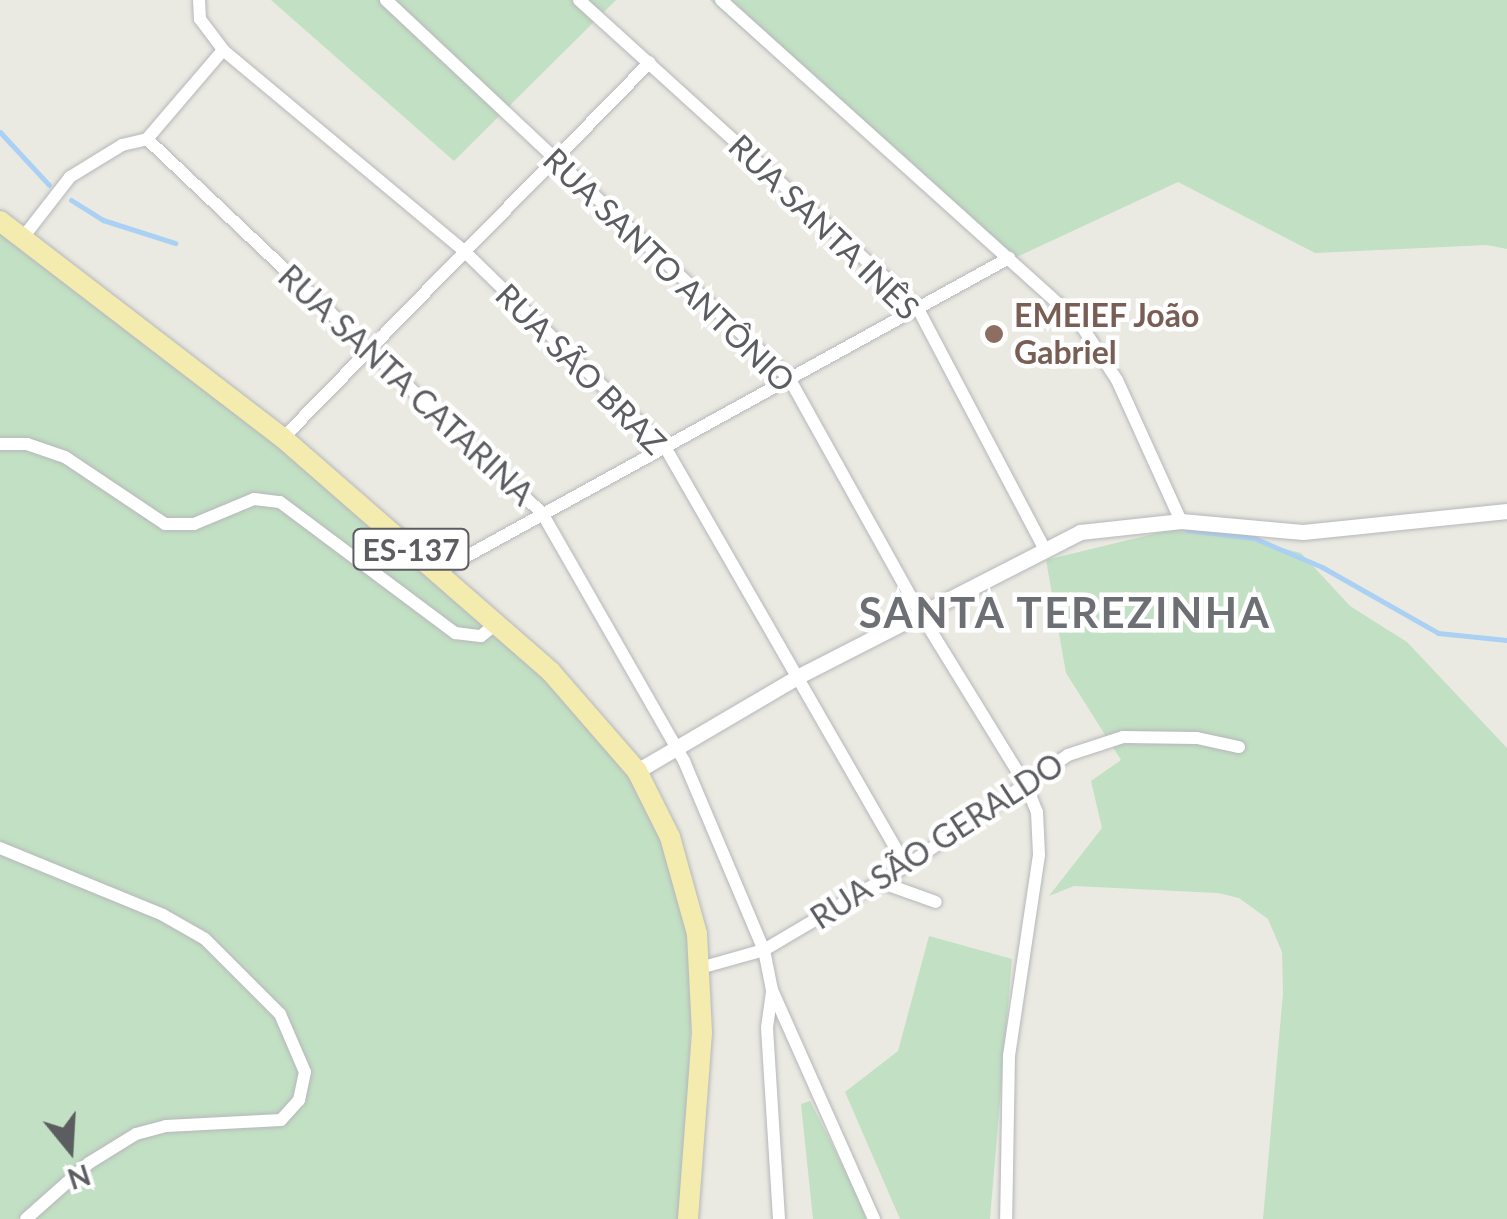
<!DOCTYPE html>
<meta charset="utf-8">
<style>
body{margin:0}
#map{position:relative;width:1507px;height:1219px;overflow:hidden;background:#ebeae2;font-family:Lato,sans-serif}
div>[style]{position:absolute}
[style*='--x']{left:calc(var(--x)*1px);top:calc(var(--y)*1px);width:calc(var(--w)*1px);rotate:calc(var(--a)*1deg)}
.green>*{inset:0;background:#c2e0c3}
.stream>*{height:5px;margin:-2.5px;padding:0 2.5px;transform-origin:2.5px;border-radius:2.5px;background:#aad0f3}
.roads{filter:drop-shadow(0 0 2px #b5b7bb) drop-shadow(0 0 2px #b5b7bb)}
.minor>*{height:12px;margin:-6px;padding:0 6px;transform-origin:6px;border-radius:6px;background:#fff}
.tertiary>*{height:15px;margin:-7.5px;padding:0 7.5px;transform-origin:7.5px;border-radius:7.5px;background:#fff}
.primary>*{height:20px;margin:-10px;padding:0 10px;transform-origin:10px;border-radius:10px;background:#f4ebaf}
.dots>*{width:28px;height:28px;translate:-50% -50%;box-sizing:border-box;border:5px solid #fff;border-radius:50%}
span{translate:-50% -50%;white-space:nowrap;text-align:center;line-height:1.15;-webkit-text-stroke:9px #fff;paint-order:stroke}
.shield-label span{padding:2px 8px;background:#fff;border:2px solid;border-radius:8px;-webkit-text-stroke-width:0}
.shield-label{font-size:30px;color:#5b5d61;font-weight:700}
.street-label{font-size:32px;color:#5b5d61}
.education-label{font-size:32px;color:#785e54;font-weight:700}
.left{translate:0 -50%;text-align:left}
.district-label{font-size:42px;color:#6c6f73;font-weight:700;letter-spacing:2.5px}
.north{position:absolute;left:20px;top:1099px;width:100px;height:100px;-webkit-text-stroke:8px #fff;paint-order:stroke;rotate:162deg;font-size:28px;font-weight:700;line-height:40px;text-align:center;color:#5b5d61}
.north::after{content:'';display:block;margin:auto;width:35px;height:45px;background:#5b5d61;clip-path:polygon(50% 0,100% 100%,50% 72%,0 100%)}
</style>
<div id="map">
<div class="green">
<div style="clip-path:polygon(271px 0,616px 0,454px 161px)"></div>
<div style="clip-path:polygon(710px 0,1507px 0,1507px 249px,1487px 245px,1315px 253px,1178px 182px,1006px 262px)"></div>
<div style="clip-path:polygon(0 209px,437px 577px,591px 722px,622px 762px,658px 829px,682px 901px,693px 976px,682px 1219px,0 1219px)"></div>
<div style="clip-path:polygon(1190px 525px,1301px 553px,1350px 606px,1407px 642px,1507px 748px,1507px 1219px,1263px 1219px,1283px 993px,1282px 952px,1268px 919px,1239px 898px,1218px 893px,1074px 886px,1049px 896px,1102px 828px,1091px 781px,1121px 760px,1066px 673px,1046px 560px)"></div>
<div style="clip-path:polygon(929px 936px,1012px 959px,990px 1219px,900px 1219px,845px 1092px,898px 1051px)"></div>
<div style="clip-path:polygon(810px 1101px,870px 1219px,813px 1219px,801px 1104px)"></div>
</div>
<div class="stream">
<div style="--x:0;--y:132;--w:72;--a:47.2"></div>
<div style="--x:71;--y:200;--w:38;--a:32"></div>
<div style="--x:103;--y:220;--w:76;--a:17.7"></div>
<div style="--x:1187;--y:530;--w:67;--a:6.8"></div>
<div style="--x:1254;--y:538;--w:74;--a:23.1"></div>
<div style="--x:1322;--y:567;--w:133;--a:29.6"></div>
<div style="--x:1438;--y:633;--w:69;--a:5.8"></div>
</div>
<div class="roads">
<div class="minor">
<div style="--x:199;--y:0;--w:19;--a:87"></div>
<div style="--x:200;--y:19;--w:39;--a:53"></div>
<div style="--x:386;--y:0;--w:553;--a:43.17"></div>
<div style="--x:789;--y:378;--w:269;--a:60.9"></div>
<div style="--x:920;--y:613;--w:202;--a:58.4"></div>
<div style="--x:1026;--y:785;--w:29;--a:68"></div>
<div style="--x:1037;--y:812;--w:43;--a:87.3"></div>
<div style="--x:1039;--y:855;--w:202;--a:98.5"></div>
<div style="--x:1009;--y:1055;--w:164;--a:91"></div>
<div style="--x:579;--y:0;--w:457;--a:42.2"></div>
<div style="--x:917;--y:307;--w:272;--a:62.2"></div>
<div style="--x:721;--y:0;--w:482;--a:42"></div>
<div style="--x:1079;--y:322;--w:69;--a:56.8"></div>
<div style="--x:1117;--y:380;--w:155;--a:65.6"></div>
<div style="--x:147;--y:139;--w:544;--a:43.44"></div>
<div style="--x:542;--y:513;--w:286;--a:60.2"></div>
<div style="--x:684;--y:761;--w:205;--a:67.1"></div>
<div style="--x:764;--y:950;--w:41;--a:78.7"></div>
<div style="--x:772;--y:990;--w:251;--a:66"></div>
<div style="--x:147;--y:139;--w:117;--a:-49.5"></div>
<div style="--x:223;--y:50;--w:314;--a:39.8"></div>
<div style="--x:464;--y:251;--w:281;--a:44.3"></div>
<div style="--x:665;--y:447;--w:483;--a:60.1"></div>
<div style="--x:21;--y:240;--w:80;--a:-52.1"></div>
<div style="--x:70;--y:177;--w:61;--a:-31.6"></div>
<div style="--x:122;--y:145;--w:26;--a:-13"></div>
<div style="--x:283;--y:438;--w:525;--a:-45.69"></div>
<div style="--x:0;--y:444;--w:27;--a:0"></div>
<div style="--x:27;--y:444;--w:40;--a:18.9"></div>
<div style="--x:65;--y:457;--w:120;--a:33.8"></div>
<div style="--x:165;--y:524;--w:29;--a:0"></div>
<div style="--x:194;--y:524;--w:65;--a:-22.6"></div>
<div style="--x:254;--y:499;--w:26;--a:7"></div>
<div style="--x:280;--y:502;--w:219;--a:36.8"></div>
<div style="--x:455;--y:633;--w:26;--a:7"></div>
<div style="--x:481;--y:636;--w:21;--a:-39"></div>
<div style="--x:438;--y:572;--w:652;--a:-28.81"></div>
<div style="--x:0;--y:848;--w:176;--a:22.3"></div>
<div style="--x:163;--y:915;--w:48;--a:29.7"></div>
<div style="--x:205;--y:939;--w:106;--a:45"></div>
<div style="--x:280;--y:1014;--w:63;--a:66.7"></div>
<div style="--x:305;--y:1072;--w:29;--a:102"></div>
<div style="--x:299;--y:1100;--w:27;--a:132"></div>
<div style="--x:281;--y:1120;--w:115;--a:177"></div>
<div style="--x:166;--y:1126;--w:31;--a:165"></div>
<div style="--x:136;--y:1134;--w:55;--a:148.3"></div>
<div style="--x:89;--y:1163;--w:84;--a:138.4"></div>
<div style="--x:880;--y:882;--w:59;--a:19.7"></div>
<div style="--x:700;--y:968;--w:66;--a:-15.7"></div>
<div style="--x:764;--y:950;--w:165;--a:-30.6"></div>
<div style="--x:906;--y:866;--w:196;--a:-34.4"></div>
<div style="--x:1068;--y:755;--w:58;--a:-18.1"></div>
<div style="--x:1123;--y:737;--w:74;--a:0.8"></div>
<div style="--x:1197;--y:738;--w:43;--a:12.1"></div>
<div style="--x:772;--y:992;--w:36;--a:98"></div>
<div style="--x:767;--y:1028;--w:191;--a:86.4"></div>
</div>
<div class="tertiary">
<div style="--x:637;--y:771;--w:186;--a:-30.4"></div>
<div style="--x:797;--y:677;--w:318;--a:-27.1"></div>
<div style="--x:1080;--y:532;--w:102;--a:-6.2"></div>
<div style="--x:1181;--y:521;--w:122;--a:5.2"></div>
<div style="--x:1303;--y:532;--w:205;--a:-5.9"></div>
</div>
<div class="primary">
<div style="--x:0;--y:221;--w:357;--a:37.5"></div>
<div style="--x:283;--y:438;--w:356;--a:41.1"></div>
<div style="--x:551;--y:672;--w:131;--a:49"></div>
<div style="--x:637;--y:771;--w:74;--a:63.4"></div>
<div style="--x:670;--y:837;--w:101;--a:74.4"></div>
<div style="--x:697;--y:934;--w:99;--a:87.1"></div>
<div style="--x:702;--y:1033;--w:187;--a:94.3"></div>
</div>
</div>
<div class="dots">
<div style="left:994px;top:334px;background:#8d6e63"></div>
</div>
<div class="shield-label">
<span style="left:411px;top:549px">ES-137</span>
</div>
<div class="street-label">
<span style="left:824px;top:227px;rotate:44deg">RUA SANTA INÊS</span>
<span style="left:669px;top:270px;rotate:44deg">RUA SANTO ANTÔNIO</span>
<span style="left:581px;top:369px;rotate:45deg">RUA SÃO BRAZ</span>
<span style="left:406px;top:385px;rotate:43deg">RUA SANTA CATARINA</span>
<span style="left:937px;top:841px;rotate:-33deg">RUA SÃO GERALDO</span>
</div>
<div class="education-label">
<span class="left" style="left:1014px;top:334px">EMEIEF João<br>Gabriel</span>
</div>
<div class="district-label">
<span style="left:1065px;top:612px">SANTA TEREZINHA</span>
</div>
<div class="north">N</div>
</div>
